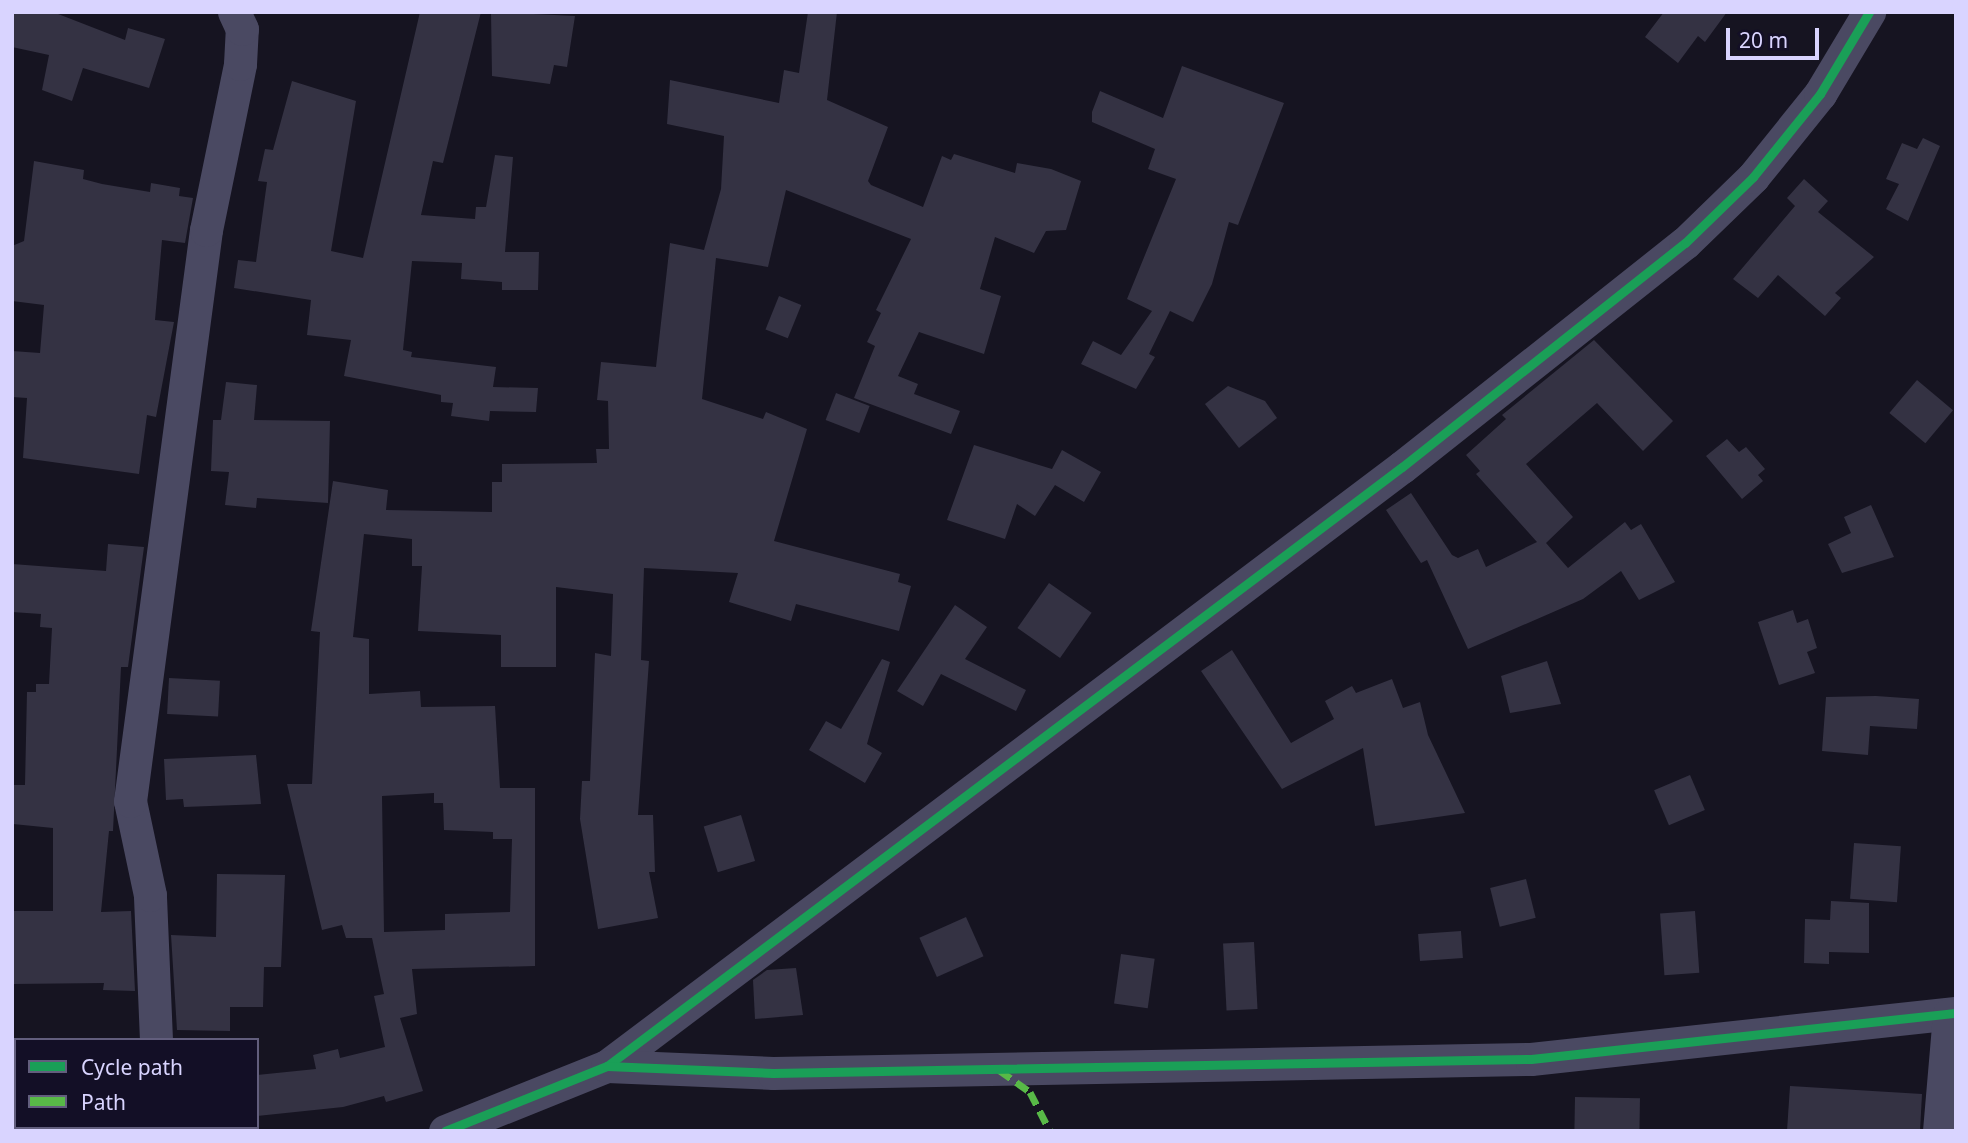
<!DOCTYPE html>
<style>
body{margin:0}
#map{position:relative;width:1968px;height:1143px;overflow:hidden;background:#161421;font-family:"Noto Sans",sans-serif}
div>[style]{position:absolute}
[style*='--x']{left:calc(var(--x)*1px);top:calc(var(--y)*1px);width:calc(var(--w)*1px);rotate:calc(var(--a)*1deg)}
.building>*{inset:0;background:#343243;transform-origin:0 0}
.street>*{height:33px;margin:-16.5px;padding:0 16.5px;transform-origin:16.5px;border-radius:16.5px;background:#4a4962}
.quiet>*{height:7px;margin-top:-3.5px;transform-origin:0;background:repeating-linear-gradient(90deg,#58b947 0 14px,transparent 0 21px)}
.cycleway>*{height:9px;margin:-4.5px;padding:0 4.5px;transform-origin:4.5px;border-radius:4.5px;background:#1a9f57}
span{translate:-50% -50%;white-space:nowrap;text-align:center;line-height:1.15;-webkit-text-stroke:7px #130f26;paint-order:stroke}
.frame{position:absolute;inset:0;border:14px solid #d9d4ff;pointer-events:none}
.legend{position:absolute;left:14px;top:1038px;width:245px;height:91px;box-sizing:border-box;background:#130f26;border:2px solid #625e7d;margin:0;padding:9px 12px;list-style:none;font-size:21px;color:#d9d4ff}
.legend li{display:flex;align-items:center;gap:14px;height:35px}
.legend b{width:35px;border:2px solid #625e7d}
.scale{position:absolute;left:1726px;top:28px;width:93px;height:32px;box-sizing:border-box;border:4px solid #d9d4ff;border-top:0;padding-left:9px;font-size:21px;line-height:24px;white-space:nowrap;color:#d9d4ff;-webkit-text-stroke:5px #130f26;paint-order:stroke}
</style>
<div id="map">
<div class="building">
<div style="clip-path:polygon(12px 12px,53px 12px,125px 40px,128px 28px,165px 39px,149px 88px,83px 68px,72px 101px,42px 90px,49px 55px,12px 47px)"></div>
<div style="clip-path:polygon(420px 12px,481px 12px,443px 163px,433px 161px,421px 215px,475px 219px,476px 207px,486px 207px,495px 155px,513px 157px,505px 252px,539px 252px,538px 290px,502px 290px,502px 282px,461px 279px,462px 263px,412px 261px,403px 350px,412px 352px,411px 357px,496px 367px,493px 387px,538px 388px,536px 412px,490px 411px,489px 421px,451px 416px,453px 403px,441px 402px,441px 395px,344px 376px,351px 340px,307px 335px,311px 300px,234px 288px,238px 260px,256px 262px,267px 182px,258px 181px,265px 149px,273px 150px,292px 81px,356px 101px,331px 251px,363px 258px)"></div>
<div style="clip-path:polygon(491px 12px,575px 16px,567px 67px,554px 65px,550px 84px,492px 76px)"></div>
<div style="clip-path:polygon(evenodd,808px 12px,837px 12px,827px 100px,888px 127px,868px 181px,871px 185px,923px 207px,942px 156px,951px 160px,954px 154px,1015px 173px,1017px 163px,1051px 169px,1081px 181px,1066px 230px,1046px 231px,1034px 253px,995px 237px,980px 289px,1001px 296px,984px 354px,919px 332px,898px 376px,918px 384px,914px 394px,960px 411px,951px 434px,854px 398px,875px 346px,867px 342px,881px 313px,876px 310px,911px 239px,786px 190px,768px 267px,716px 258px,702px 399px,763px 419px,766px 412px,807px 429px,774px 541px,900px 574px,898px 582px,911px 586px,899px 631px,796px 604px,791px 621px,729px 602px,738px 573px,644px 568px,641px 660px,649px 661px,638px 815px,653px 815px,655px 872px,649px 872px,658px 918px,598px 929px,580px 819px,582px 781px,590px 781px,595px 653px,611px 656px,613px 594px,556px 587px,556px 667px,501px 667px,501px 635px,418px 631px,422px 566px,412px 566px,412px 539px,364px 534px,353px 637px,369px 639px,369px 694px,420px 691px,421px 707px,495px 706px,500px 788px,535px 788px,535px 966px,412px 969px,417px 1014px,400px 1018px,423px 1091px,386px 1102px,384px 1096px,343px 1107px,257px 1116px,257px 1075px,316px 1069px,313px 1055px,338px 1049px,340px 1058px,385px 1047px,374px 996px,384px 994px,372px 938px,346px 938px,342px 925px,322px 930px,287px 784px,312px 784px,320px 632px,311px 631px,333px 481px,388px 490px,386px 510px,492px 512px,492px 482px,502px 482px,502px 464px,597px 463px,596px 449px,609px 449px,608px 401px,597px 400px,601px 362px,656px 367px,670px 243px,704px 250px,721px 189px,724px 136px,667px 124px,670px 80px,779px 103px,784px 70px,799px 73px,808px 12px,434px 793px,434px 803px,443px 803px,444px 830px,493px 832px,493px 839px,512px 839px,510px 912px,445px 914px,445px 930px,384px 932px,382px 796px,434px 793px)"></div>
<div style="clip-path:polygon(1664px 12px,1727px 12px,1705px 42px,1698px 36px,1678px 63px,1645px 37px)"></div>
<div style="clip-path:polygon(1182px 66px,1284px 103px,1238px 225px,1229px 222px,1212px 284px,1193px 322px,1170px 311px,1149px 354px,1155px 357px,1136px 389px,1081px 364px,1093px 341px,1121px 355px,1152px 311px,1127px 299px,1176px 179px,1148px 169px,1155px 149px,1092px 122px,1092px 112px,1100px 91px,1163px 118px)"></div>
<div style="clip-path:polygon(1923px 138px,1940px 146px,1908px 221px,1886px 209px,1899px 184px,1886px 179px,1902px 143px,1917px 149px)"></div>
<div style="clip-path:polygon(34px 161px,84px 170px,83px 179px,102px 184px,150px 192px,151px 183px,180px 188px,179px 196px,193px 198px,185px 243px,162px 240px,155px 320px,174px 322px,156px 417px,147px 415px,139px 474px,23px 458px,27px 398px,12px 397px,12px 351px,40px 353px,44px 305px,12px 301px,12px 246px,24px 241px)"></div>
<div style="clip-path:polygon(1804px 179px,1828px 201px,1818px 212px,1874px 257px,1835px 293px,1841px 298px,1825px 316px,1778px 275px,1758px 298px,1733px 279px,1795px 206px,1787px 198px)"></div>
<div style="left:779px;top:296px;width:24px;height:36px;rotate:22deg"></div>
<div style="clip-path:polygon(1594px 340px,1673px 421px,1643px 451px,1597px 403px,1526px 464px,1573px 517px,1546px 543px,1568px 568px,1625px 522px,1631px 530px,1641px 524px,1675px 582px,1639px 600px,1621px 571px,1583px 599px,1468px 649px,1427px 560px,1421px 563px,1386px 510px,1411px 493px,1452px 555px,1458px 558px,1478px 549px,1486px 567px,1537px 542px,1476px 474px,1480px 471px,1466px 455px,1506px 419px,1502px 415px)"></div>
<div style="left:1917px;top:380px;width:47px;height:43px;rotate:40deg"></div>
<div style="clip-path:polygon(226px 382px,257px 385px,254px 420px,330px 421px,328px 503px,257px 498px,256px 508px,225px 505px,229px 472px,211px 471px,213px 420px,221px 420px)"></div>
<div style="clip-path:polygon(1228px 386px,1265px 401px,1277px 418px,1239px 448px,1205px 404px)"></div>
<div style="left:836px;top:393px;width:36px;height:29px;rotate:21deg"></div>
<div style="clip-path:polygon(1727px 439px,1739px 452px,1746px 447px,1765px 469px,1758px 475px,1763px 481px,1742px 499px,1706px 456px)"></div>
<div style="clip-path:polygon(974px 445px,1052px 469px,1062px 450px,1101px 472px,1084px 502px,1055px 485px,1035px 516px,1017px 504px,1005px 539px,947px 520px)"></div>
<div style="clip-path:polygon(1871px 505px,1894px 557px,1842px 573px,1828px 544px,1851px 533px,1844px 517px)"></div>
<div style="clip-path:polygon(108px 544px,144px 547px,128px 667px,121px 667px,113px 831px,109px 831px,101px 912px,131px 911px,135px 991px,103px 990px,104px 983px,12px 984px,12px 911px,53px 911px,53px 828px,13px 824px,12px 785px,25px 785px,27px 692px,36px 692px,36px 684px,49px 684px,52px 628px,40px 627px,41px 614px,12px 612px,12px 564px,106px 571px)"></div>
<div style="left:1049px;top:583px;width:52px;height:55px;rotate:35deg"></div>
<div style="clip-path:polygon(955px 605px,987px 627px,965px 659px,1026px 690px,1016px 711px,941px 674px,923px 706px,897px 691px)"></div>
<div style="clip-path:polygon(1793px 610px,1797px 623px,1808px 619px,1817px 648px,1807px 652px,1815px 673px,1779px 685px,1758px 622px)"></div>
<div style="clip-path:polygon(1232px 650px,1291px 743px,1334px 719px,1325px 701px,1352px 686px,1356px 693px,1392px 679px,1403px 708px,1420px 702px,1428px 735px,1465px 813px,1375px 826px,1363px 748px,1282px 789px,1201px 671px)"></div>
<div style="clip-path:polygon(882px 659px,890px 662px,867px 744px,882px 753px,865px 783px,809px 750px,826px 721px,841px 729px)"></div>
<div style="clip-path:polygon(1547px 661px,1561px 704px,1510px 713px,1501px 676px)"></div>
<div style="left:169px;top:678px;width:51px;height:36px;rotate:3deg"></div>
<div style="clip-path:polygon(1876px 696px,1919px 699px,1917px 729px,1870px 726px,1868px 755px,1822px 751px,1826px 697px)"></div>
<div style="clip-path:polygon(256px 755px,261px 804px,184px 807px,183px 799px,166px 800px,164px 759px)"></div>
<div style="left:1690px;top:775px;width:38px;height:39px;rotate:67deg"></div>
<div style="left:741px;top:815px;width:48px;height:39px;rotate:73deg"></div>
<div style="left:1854px;top:843px;width:47px;height:56px;rotate:4deg"></div>
<div style="clip-path:polygon(217px 874px,285px 875px,281px 967px,264px 967px,263px 1007px,230px 1007px,230px 1031px,177px 1030px,171px 935px,216px 937px)"></div>
<div style="left:1526px;top:879px;width:40px;height:37px;rotate:76deg"></div>
<div style="clip-path:polygon(1831px 901px,1869px 903px,1869px 953px,1829px 952px,1829px 964px,1804px 963px,1805px 919px,1830px 920px)"></div>
<div style="left:1695px;top:911px;width:62px;height:35px;rotate:86deg"></div>
<div style="left:966px;top:917px;width:43px;height:51px;rotate:66deg"></div>
<div style="left:1461px;top:931px;width:27px;height:43px;rotate:86deg"></div>
<div style="left:1254px;top:942px;width:67px;height:31px;rotate:87deg"></div>
<div style="left:1121px;top:954px;width:34px;height:50px;rotate:8deg"></div>
<div style="clip-path:polygon(796px 968px,803px 1015px,755px 1019px,753px 980px,767px 970px)"></div>
<div style="clip-path:polygon(1790px 1086px,1922px 1094px,1920px 1131px,1787px 1131px)"></div>
<div style="left:1575px;top:1097px;width:65px;height:34px;rotate:1deg"></div>
</div>
<div class="street">
<div style="--x:156;--y:1040;--w:145;--a:-92.4"></div>
<div style="--x:150;--y:895;--w:96;--a:-102"></div>
<div style="--x:130;--y:801;--w:576;--a:-82.42"></div>
<div style="--x:206;--y:230;--w:169;--a:-78.4"></div>
<div style="--x:240;--y:64;--w:35;--a:-87"></div>
<div style="--x:242;--y:29;--w:19;--a:-115"></div>
<div style="--x:607;--y:1066;--w:995;--a:-37"></div>
<div style="--x:1402;--y:467;--w:361;--a:-38.4"></div>
<div style="--x:1685;--y:243;--w:95;--a:-44.1"></div>
<div style="--x:1753;--y:177;--w:107;--a:-51.1"></div>
<div style="--x:1820;--y:94;--w:96;--a:-59.1"></div>
<div style="--x:176;--y:1127;--w:4;--a:63"></div>
<div style="--x:445;--y:1131;--w:175;--a:-21.9"></div>
<div style="--x:607;--y:1066;--w:166;--a:2.4"></div>
<div style="--x:773;--y:1073;--w:758;--a:-1.06"></div>
<div style="--x:1531;--y:1059;--w:427;--a:-6.2"></div>
<div style="--x:1939;--y:1131;--w:117;--a:-85.1"></div>
</div>
<div class="quiet">
<div style="--x:999;--y:1070;--w:38;--a:35"></div>
<div style="--x:1030;--y:1092;--w:44;--a:62.9"></div>
</div>
<div class="cycleway">
<div style="--x:607;--y:1066;--w:995;--a:-37"></div>
<div style="--x:1402;--y:467;--w:361;--a:-38.4"></div>
<div style="--x:1685;--y:243;--w:95;--a:-44.1"></div>
<div style="--x:1753;--y:177;--w:107;--a:-51.1"></div>
<div style="--x:1820;--y:94;--w:96;--a:-59.1"></div>
<div style="--x:445;--y:1131;--w:175;--a:-21.9"></div>
<div style="--x:607;--y:1066;--w:166;--a:2.4"></div>
<div style="--x:773;--y:1073;--w:758;--a:-1.06"></div>
<div style="--x:1531;--y:1059;--w:427;--a:-6.2"></div>
</div>
<div class="frame"></div>
<ul class="legend">
<li><b style="height:9px;background:#1a9f57"></b>Cycle path</li>
<li><b style="height:9px;background:#58b947"></b>Path</li>
</ul>
<div class="scale">20 m</div>
</div>
